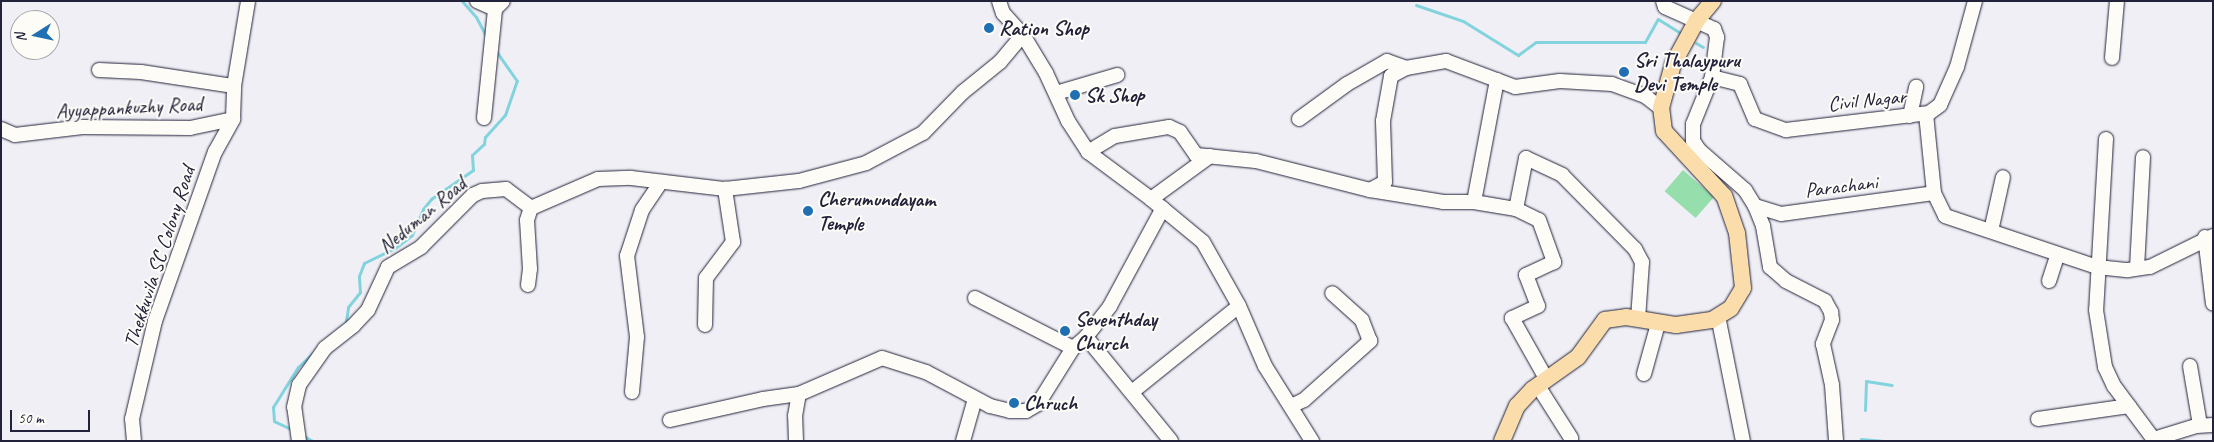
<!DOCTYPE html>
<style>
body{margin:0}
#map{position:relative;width:2214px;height:442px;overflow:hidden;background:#efeff5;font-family:Caveat,sans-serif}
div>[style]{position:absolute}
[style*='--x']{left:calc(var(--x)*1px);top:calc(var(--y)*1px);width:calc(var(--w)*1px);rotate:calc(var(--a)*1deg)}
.green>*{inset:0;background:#96deac;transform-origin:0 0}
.stream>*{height:3px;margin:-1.5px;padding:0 1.5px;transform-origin:1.5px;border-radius:1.5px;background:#83d3de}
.roads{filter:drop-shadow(0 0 1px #22223b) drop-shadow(0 0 1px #22223b)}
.minor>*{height:14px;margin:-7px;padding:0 7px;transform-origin:7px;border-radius:7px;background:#fdfcf7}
.major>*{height:16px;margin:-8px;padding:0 8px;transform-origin:8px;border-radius:8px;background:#faddab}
.dots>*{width:14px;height:14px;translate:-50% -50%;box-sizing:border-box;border:2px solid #fdfcf7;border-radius:50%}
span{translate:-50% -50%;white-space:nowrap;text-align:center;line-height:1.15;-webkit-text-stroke:4px #fdfcf7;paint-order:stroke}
.poi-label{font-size:21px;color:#22223b;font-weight:700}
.left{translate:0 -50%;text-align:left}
.street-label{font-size:21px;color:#22223b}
.frame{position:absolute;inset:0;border:2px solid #22223b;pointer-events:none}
.north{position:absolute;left:10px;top:10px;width:50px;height:50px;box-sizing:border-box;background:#fdfcf7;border:1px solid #a5a5ac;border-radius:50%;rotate:260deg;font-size:14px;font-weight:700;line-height:20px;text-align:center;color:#22223b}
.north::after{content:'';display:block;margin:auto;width:18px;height:22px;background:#1f6fb2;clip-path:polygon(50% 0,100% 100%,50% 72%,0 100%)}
.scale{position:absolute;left:10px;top:410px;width:80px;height:22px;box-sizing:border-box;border:2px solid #22223b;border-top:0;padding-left:6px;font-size:15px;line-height:18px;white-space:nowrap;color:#22223b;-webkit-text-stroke:4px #fdfcf7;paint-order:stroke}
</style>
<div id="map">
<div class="green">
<div style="left:1683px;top:170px;width:41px;height:28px;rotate:41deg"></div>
</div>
<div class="stream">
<div style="--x:462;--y:1;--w:21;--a:49"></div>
<div style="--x:476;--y:17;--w:24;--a:62"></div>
<div style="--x:1416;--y:5;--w:50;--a:18.8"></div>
<div style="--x:1463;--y:21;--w:65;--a:31.7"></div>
<div style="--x:1518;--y:55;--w:22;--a:-36"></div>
<div style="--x:1536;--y:42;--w:109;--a:0"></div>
<div style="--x:1645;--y:42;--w:26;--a:-61"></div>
<div style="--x:1658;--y:19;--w:26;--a:32"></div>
<div style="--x:1696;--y:43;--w:8;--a:30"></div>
<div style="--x:345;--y:327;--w:20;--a:-81"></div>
<div style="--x:348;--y:307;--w:19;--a:-51"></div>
<div style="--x:360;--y:292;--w:16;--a:-94"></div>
<div style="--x:359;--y:276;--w:14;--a:-69"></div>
<div style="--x:364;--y:263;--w:34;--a:-26"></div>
<div style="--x:395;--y:248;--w:21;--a:-37"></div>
<div style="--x:412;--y:235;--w:28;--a:-67"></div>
<div style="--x:423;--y:209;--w:13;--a:-51"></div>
<div style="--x:431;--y:199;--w:51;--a:-34.6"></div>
<div style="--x:473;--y:170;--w:15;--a:-94"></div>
<div style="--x:472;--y:155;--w:16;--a:-43"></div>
<div style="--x:484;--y:144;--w:7;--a:-82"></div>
<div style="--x:485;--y:137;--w:30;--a:-48"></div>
<div style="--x:505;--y:115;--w:36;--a:-71"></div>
<div style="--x:517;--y:81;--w:37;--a:-125"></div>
<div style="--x:1865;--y:410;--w:29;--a:-88"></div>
<div style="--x:1866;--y:381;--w:26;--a:9"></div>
<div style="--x:293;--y:430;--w:21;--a:-155"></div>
<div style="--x:274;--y:421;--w:14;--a:-94"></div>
<div style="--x:273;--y:407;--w:47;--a:-58"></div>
<div style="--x:298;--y:367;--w:23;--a:-43"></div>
<div style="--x:303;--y:436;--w:11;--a:27"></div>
<div style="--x:1861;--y:439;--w:23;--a:5"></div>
</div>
<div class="roads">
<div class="minor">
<div style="--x:477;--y:1;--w:20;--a:24"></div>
<div style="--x:999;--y:1;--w:13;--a:72"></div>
<div style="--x:1003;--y:13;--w:30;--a:48"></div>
<div style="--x:1023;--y:35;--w:44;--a:58.8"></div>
<div style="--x:1046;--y:73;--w:53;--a:65.4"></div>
<div style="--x:1068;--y:121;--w:37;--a:57"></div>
<div style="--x:1088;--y:152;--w:79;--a:36.7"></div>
<div style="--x:1151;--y:199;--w:67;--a:39.6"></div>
<div style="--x:1203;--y:242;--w:73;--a:60.6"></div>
<div style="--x:1239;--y:306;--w:65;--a:66.6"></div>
<div style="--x:1265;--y:366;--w:89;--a:57.9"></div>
<div style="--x:1663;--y:1;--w:6;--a:72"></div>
<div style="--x:1665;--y:7;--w:54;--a:24.2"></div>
<div style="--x:1714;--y:29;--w:9;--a:69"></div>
<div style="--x:1717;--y:37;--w:40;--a:97.1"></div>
<div style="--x:1712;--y:77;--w:51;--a:112"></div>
<div style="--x:1693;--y:124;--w:17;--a:90"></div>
<div style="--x:1693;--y:141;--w:11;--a:56"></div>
<div style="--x:1699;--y:150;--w:61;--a:41"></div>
<div style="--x:1745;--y:190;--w:19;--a:58"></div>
<div style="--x:1755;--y:206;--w:22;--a:68"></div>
<div style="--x:1763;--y:226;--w:42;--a:80.3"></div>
<div style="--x:1770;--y:267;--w:21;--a:41"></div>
<div style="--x:1786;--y:281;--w:44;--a:27.1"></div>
<div style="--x:1825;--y:301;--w:13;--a:61"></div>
<div style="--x:1831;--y:312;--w:8;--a:83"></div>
<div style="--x:1832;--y:320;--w:26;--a:111"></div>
<div style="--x:1823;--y:344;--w:42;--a:77.6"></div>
<div style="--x:1832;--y:385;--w:56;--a:85.9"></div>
<div style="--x:2112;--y:58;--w:57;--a:-85"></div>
<div style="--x:99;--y:70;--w:42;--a:2.7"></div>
<div style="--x:141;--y:72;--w:94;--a:8.6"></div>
<div style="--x:1712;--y:77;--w:29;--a:14"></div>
<div style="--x:1740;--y:84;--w:38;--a:67"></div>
<div style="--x:1755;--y:119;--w:33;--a:20"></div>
<div style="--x:1786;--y:130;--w:144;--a:-6.8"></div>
<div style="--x:1929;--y:113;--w:14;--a:-36"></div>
<div style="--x:1940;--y:105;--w:42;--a:-65.9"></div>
<div style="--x:1957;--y:67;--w:68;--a:-74.7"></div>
<div style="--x:1497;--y:80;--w:124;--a:100.7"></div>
<div style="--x:1474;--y:202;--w:43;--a:9.5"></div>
<div style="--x:1516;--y:209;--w:52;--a:-78.9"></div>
<div style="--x:1526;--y:158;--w:40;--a:25"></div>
<div style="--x:1562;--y:175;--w:104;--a:45.4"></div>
<div style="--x:1635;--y:249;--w:15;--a:62"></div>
<div style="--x:1642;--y:262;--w:57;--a:94"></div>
<div style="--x:1056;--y:93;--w:64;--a:-16.4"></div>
<div style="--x:1926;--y:114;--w:79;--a:84.2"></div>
<div style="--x:1934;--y:193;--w:25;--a:64"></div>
<div style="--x:1945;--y:216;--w:160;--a:18.5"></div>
<div style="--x:2097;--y:267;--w:31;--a:6"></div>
<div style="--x:2128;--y:270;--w:22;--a:-8"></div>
<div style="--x:2150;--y:267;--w:70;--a:-26.2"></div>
<div style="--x:1910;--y:116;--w:30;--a:-78"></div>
<div style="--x:484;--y:118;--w:110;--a:-84.2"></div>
<div style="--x:495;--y:9;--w:11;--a:-45"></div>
<div style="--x:1299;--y:119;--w:59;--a:-36.1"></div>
<div style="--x:1347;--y:84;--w:46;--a:-29.9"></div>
<div style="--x:1387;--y:61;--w:20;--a:20"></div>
<div style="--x:1;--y:129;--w:15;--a:23"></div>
<div style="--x:15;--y:135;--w:68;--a:-6.7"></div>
<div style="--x:83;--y:127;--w:107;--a:0.5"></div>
<div style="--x:190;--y:128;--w:44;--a:-11.8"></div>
<div style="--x:2106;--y:139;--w:171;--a:93.3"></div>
<div style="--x:2096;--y:310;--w:58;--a:81"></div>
<div style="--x:2105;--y:367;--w:21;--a:65"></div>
<div style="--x:2114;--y:386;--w:69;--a:53.3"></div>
<div style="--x:1088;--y:152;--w:31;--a:-31"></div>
<div style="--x:1115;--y:136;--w:55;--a:-9.5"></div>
<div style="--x:1169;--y:127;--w:12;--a:24"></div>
<div style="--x:1180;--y:132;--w:28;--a:55"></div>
<div style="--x:1196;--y:155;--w:60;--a:5.7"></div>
<div style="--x:1256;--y:161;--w:118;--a:14.3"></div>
<div style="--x:1370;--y:190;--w:17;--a:-28"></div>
<div style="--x:1385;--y:182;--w:61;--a:-91.9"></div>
<div style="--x:1383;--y:121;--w:46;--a:-79.9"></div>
<div style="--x:1391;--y:76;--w:17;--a:-28"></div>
<div style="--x:1406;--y:68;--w:41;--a:-9.9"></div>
<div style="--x:1446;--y:61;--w:74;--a:20.6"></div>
<div style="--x:1515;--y:87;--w:45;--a:-7.6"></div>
<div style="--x:1560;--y:81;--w:52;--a:3.3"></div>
<div style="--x:1612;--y:84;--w:35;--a:20"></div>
<div style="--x:1645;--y:96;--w:20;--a:37"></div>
<div style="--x:1370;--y:190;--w:74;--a:9.3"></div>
<div style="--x:1443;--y:202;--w:31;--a:0"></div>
<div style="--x:1151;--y:199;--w:73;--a:-36.1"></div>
<div style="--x:1755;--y:206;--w:27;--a:17"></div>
<div style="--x:1781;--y:214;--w:154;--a:-7.8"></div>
<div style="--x:1516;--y:209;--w:25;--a:26"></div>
<div style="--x:1539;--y:220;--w:45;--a:70.3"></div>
<div style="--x:1554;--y:262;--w:31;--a:155"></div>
<div style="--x:1526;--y:275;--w:33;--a:69"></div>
<div style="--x:1538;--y:306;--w:29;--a:155"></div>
<div style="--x:1512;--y:318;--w:71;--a:60.6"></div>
<div style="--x:1991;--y:231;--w:55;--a:-77.5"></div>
<div style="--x:2205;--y:237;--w:67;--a:83.2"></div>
<div style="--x:2137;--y:268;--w:111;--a:-86.9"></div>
<div style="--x:2049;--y:281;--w:28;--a:-72"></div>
<div style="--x:528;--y:285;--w:16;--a:-83"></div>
<div style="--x:530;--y:269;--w:49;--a:-93.5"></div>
<div style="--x:527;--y:220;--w:13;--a:-72"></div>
<div style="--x:531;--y:208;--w:73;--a:-23.4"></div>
<div style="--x:598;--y:179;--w:33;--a:-2"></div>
<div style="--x:631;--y:178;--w:95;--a:6.7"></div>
<div style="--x:725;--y:189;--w:74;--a:-6.2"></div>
<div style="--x:799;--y:181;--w:69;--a:-15"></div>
<div style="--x:866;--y:163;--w:64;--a:-27.8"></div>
<div style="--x:923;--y:133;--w:57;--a:-45.7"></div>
<div style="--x:963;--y:92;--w:48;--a:-39"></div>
<div style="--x:1000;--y:62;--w:35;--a:-50"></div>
<div style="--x:975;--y:298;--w:110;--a:27"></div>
<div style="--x:1073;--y:348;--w:17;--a:-40"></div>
<div style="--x:1086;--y:337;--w:134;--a:50.7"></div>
<div style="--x:1718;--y:316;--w:127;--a:78.7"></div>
<div style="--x:705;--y:325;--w:47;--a:-88.8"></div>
<div style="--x:706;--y:278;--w:45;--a:-53.1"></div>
<div style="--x:733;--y:242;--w:54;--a:-98.6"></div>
<div style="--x:1086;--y:337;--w:39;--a:-52"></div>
<div style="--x:1110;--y:306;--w:111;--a:-61.6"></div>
<div style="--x:2190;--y:366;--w:60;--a:80.4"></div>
<div style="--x:1644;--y:374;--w:52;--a:-74.4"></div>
<div style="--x:1538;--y:386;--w:62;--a:57.6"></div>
<div style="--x:632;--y:392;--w:55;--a:-84.8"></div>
<div style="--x:637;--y:337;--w:82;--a:-97"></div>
<div style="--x:627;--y:256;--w:48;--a:-71.9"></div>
<div style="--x:642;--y:210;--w:34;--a:-56"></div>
<div style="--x:1132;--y:392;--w:137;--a:-38.8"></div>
<div style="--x:1291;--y:406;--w:14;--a:-25"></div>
<div style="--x:1304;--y:400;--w:89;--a:-41.8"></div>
<div style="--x:1370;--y:341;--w:22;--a:-111"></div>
<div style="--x:1362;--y:320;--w:40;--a:-138"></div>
<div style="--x:2038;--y:419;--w:92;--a:-8.1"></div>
<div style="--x:670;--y:420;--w:95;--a:-12.7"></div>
<div style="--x:763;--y:399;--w:36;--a:-8"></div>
<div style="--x:2154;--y:439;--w:44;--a:-17.2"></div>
<div style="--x:2196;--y:426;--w:17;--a:-3"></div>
<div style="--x:134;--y:441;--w:22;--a:-95"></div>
<div style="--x:132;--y:419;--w:101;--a:-76.8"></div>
<div style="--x:155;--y:321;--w:179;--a:-70.5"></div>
<div style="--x:215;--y:152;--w:38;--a:-61"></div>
<div style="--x:233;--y:119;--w:33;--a:-88"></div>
<div style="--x:234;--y:86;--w:86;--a:-80.6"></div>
<div style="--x:299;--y:441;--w:34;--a:-98"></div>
<div style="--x:294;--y:407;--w:23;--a:-77"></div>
<div style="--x:299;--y:385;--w:45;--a:-54.9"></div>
<div style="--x:325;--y:348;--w:36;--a:-38"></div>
<div style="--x:353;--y:326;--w:22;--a:-47"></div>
<div style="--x:368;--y:310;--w:47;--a:-65.1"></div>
<div style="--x:388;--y:267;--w:39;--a:-31"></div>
<div style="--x:421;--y:247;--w:74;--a:-45"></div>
<div style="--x:473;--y:195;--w:10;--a:-24"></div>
<div style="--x:482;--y:191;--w:24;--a:-5"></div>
<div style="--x:506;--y:189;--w:31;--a:37"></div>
<div style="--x:796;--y:441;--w:25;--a:-92"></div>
<div style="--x:795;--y:416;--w:22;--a:-80"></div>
<div style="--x:799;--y:394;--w:90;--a:-23.4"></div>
<div style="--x:882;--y:358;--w:46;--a:17.7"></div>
<div style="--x:926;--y:372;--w:72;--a:28"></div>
<div style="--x:990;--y:406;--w:21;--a:14"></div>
<div style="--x:1010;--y:411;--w:16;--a:0"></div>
<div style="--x:1026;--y:411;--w:14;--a:-30"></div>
<div style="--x:1038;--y:404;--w:66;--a:-58"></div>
<div style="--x:963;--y:441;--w:44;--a:-74.1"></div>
</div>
<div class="major">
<div style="--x:1502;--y:441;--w:38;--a:-67"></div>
<div style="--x:1517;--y:406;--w:23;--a:-47"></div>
<div style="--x:1533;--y:389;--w:55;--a:-35.4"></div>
<div style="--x:1578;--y:357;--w:46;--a:-53.9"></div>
<div style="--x:1605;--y:320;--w:21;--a:-8"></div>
<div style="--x:1626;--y:317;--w:51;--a:9.1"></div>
<div style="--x:1676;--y:325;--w:36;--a:-8"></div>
<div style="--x:1712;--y:320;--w:22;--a:-32"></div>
<div style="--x:1731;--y:308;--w:23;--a:-59"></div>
<div style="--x:1743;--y:288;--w:55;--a:-96.2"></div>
<div style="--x:1737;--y:233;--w:39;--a:-109"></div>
<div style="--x:1724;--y:196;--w:88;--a:-132.7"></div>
<div style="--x:1664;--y:131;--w:23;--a:-97"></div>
<div style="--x:1661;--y:108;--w:46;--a:-74.7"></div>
<div style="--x:1673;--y:64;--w:50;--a:-61.4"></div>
<div style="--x:1697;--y:20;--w:25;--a:-50"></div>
</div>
</div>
<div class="dots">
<div style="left:989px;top:28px;background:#1f6fb2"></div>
<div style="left:1624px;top:72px;background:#1f6fb2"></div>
<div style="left:1075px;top:95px;background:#1f6fb2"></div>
<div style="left:808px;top:211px;background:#1f6fb2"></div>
<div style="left:1065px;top:331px;background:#1f6fb2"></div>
<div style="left:1014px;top:403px;background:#1f6fb2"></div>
</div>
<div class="poi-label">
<span class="left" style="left:999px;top:28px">Ration Shop</span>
<span class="left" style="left:1634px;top:72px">Sri Thalaypuru<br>Devi Temple</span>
<span class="left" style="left:1085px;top:95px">Sk Shop</span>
<span class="left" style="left:818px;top:211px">Cherumundayam<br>Temple</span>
<span class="left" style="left:1075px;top:331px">Seventhday<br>Church</span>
<span class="left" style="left:1024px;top:403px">Chruch</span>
</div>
<div class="street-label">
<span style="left:1867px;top:100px;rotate:-6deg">Civil Nagar</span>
<span style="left:129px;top:107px;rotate:-3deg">Ayyappankuzhy Road</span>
<span style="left:1841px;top:186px;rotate:-7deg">Parachani</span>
<span style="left:422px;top:215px;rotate:-40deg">Neduman Road</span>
<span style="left:159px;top:257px;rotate:-72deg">Thekkuvila SC Colony Road</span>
</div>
<div class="frame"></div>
<div class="north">N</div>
<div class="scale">50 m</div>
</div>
